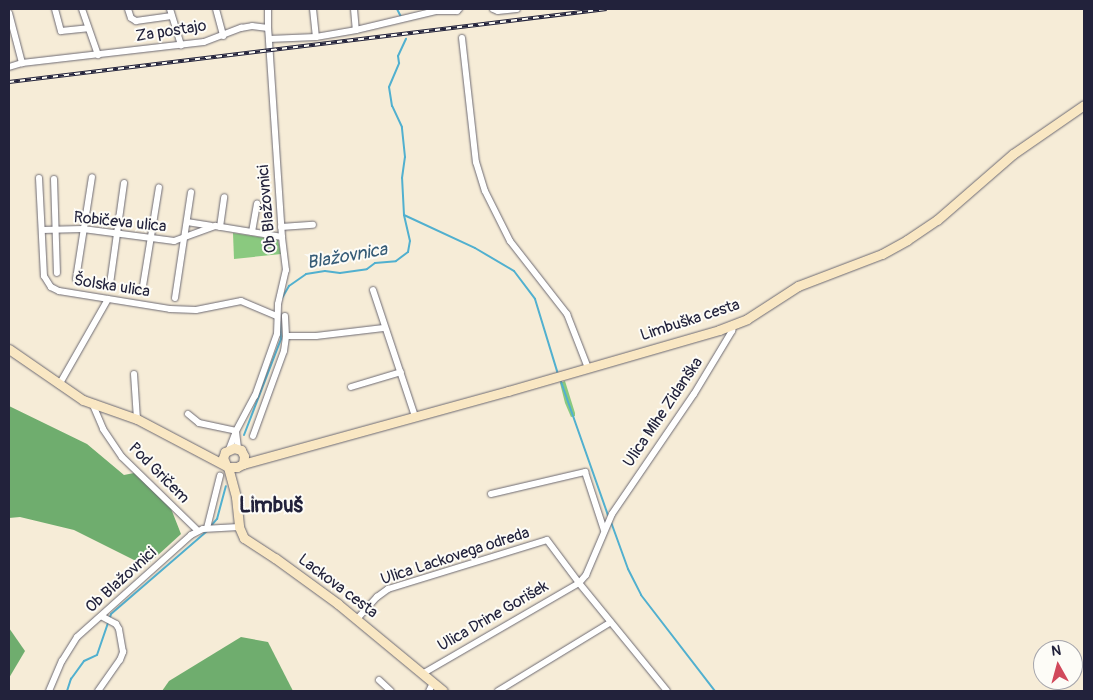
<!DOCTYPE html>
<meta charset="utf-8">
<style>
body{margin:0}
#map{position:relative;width:1093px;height:700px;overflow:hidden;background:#f6ecd7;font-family:Pangolin,sans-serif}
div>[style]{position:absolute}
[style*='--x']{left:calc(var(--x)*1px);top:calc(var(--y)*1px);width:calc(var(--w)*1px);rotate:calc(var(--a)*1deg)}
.green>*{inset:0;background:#8ac97f}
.forest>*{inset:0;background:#6fad6e}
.stream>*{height:2px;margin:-1px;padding:0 1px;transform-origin:1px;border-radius:1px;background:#51b0cf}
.roads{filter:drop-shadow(0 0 1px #6c6972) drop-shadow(0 0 1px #6c6972)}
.street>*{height:6px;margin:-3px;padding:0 3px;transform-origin:3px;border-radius:3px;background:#fff}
.secondary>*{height:9px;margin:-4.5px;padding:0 4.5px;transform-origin:4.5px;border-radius:4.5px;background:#f9e7c3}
.rail>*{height:4px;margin-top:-2px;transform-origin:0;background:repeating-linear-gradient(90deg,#fdfcf7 0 5.5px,#22223b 0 11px);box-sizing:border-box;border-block:1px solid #22223b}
span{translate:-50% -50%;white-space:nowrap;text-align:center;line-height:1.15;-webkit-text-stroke:4px #fdfcf7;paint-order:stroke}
.street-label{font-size:16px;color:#22223b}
.water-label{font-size:18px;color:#355b76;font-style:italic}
.district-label{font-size:21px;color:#22223b;font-weight:700}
.frame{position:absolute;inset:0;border:10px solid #22223b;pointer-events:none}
.north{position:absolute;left:1033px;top:640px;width:50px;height:50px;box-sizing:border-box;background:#fdfcf7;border:1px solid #a5a5ac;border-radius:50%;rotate:353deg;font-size:14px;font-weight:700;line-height:20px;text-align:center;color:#22223b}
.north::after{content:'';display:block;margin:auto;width:18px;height:22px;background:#d1495b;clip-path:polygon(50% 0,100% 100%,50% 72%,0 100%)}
</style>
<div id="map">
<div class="green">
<div style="clip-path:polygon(233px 233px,278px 240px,281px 254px,234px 259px)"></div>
<div style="clip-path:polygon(565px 381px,575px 413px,575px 416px,571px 417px,565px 403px,560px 383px)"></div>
</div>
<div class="forest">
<div style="clip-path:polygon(9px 406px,87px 444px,124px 475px,134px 473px,170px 506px,181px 534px,146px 566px,74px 530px,20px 517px,9px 518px)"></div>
<div style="clip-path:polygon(9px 628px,25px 651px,9px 678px)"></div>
<div style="clip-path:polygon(241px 637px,268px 642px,293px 691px,162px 691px,169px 681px)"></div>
</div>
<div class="stream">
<div style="--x:397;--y:9;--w:9;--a:63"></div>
<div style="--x:404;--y:215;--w:78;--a:24.9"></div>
<div style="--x:475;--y:248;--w:45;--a:30.5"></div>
<div style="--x:514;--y:271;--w:35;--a:53"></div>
<div style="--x:535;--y:299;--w:78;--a:73"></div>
<div style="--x:282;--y:298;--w:14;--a:-60"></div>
<div style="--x:289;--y:286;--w:21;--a:-35"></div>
<div style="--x:306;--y:274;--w:19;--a:-9"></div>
<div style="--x:325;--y:271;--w:15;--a:8"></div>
<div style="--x:340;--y:273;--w:27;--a:-8"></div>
<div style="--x:367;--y:269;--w:10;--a:-37"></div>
<div style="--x:375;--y:263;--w:21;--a:-5"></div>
<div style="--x:396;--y:261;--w:15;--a:-37"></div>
<div style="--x:408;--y:252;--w:11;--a:-80"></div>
<div style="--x:410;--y:241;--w:27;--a:-103"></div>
<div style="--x:404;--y:215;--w:37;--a:-93"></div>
<div style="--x:402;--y:178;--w:21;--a:-82"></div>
<div style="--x:405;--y:157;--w:30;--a:-96"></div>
<div style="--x:402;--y:127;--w:23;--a:-115"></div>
<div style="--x:392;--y:106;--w:19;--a:-99"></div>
<div style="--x:389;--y:87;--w:26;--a:-67"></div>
<div style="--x:399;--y:63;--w:7;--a:-98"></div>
<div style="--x:398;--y:56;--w:19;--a:-65"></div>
<div style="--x:560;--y:379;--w:144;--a:70.6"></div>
<div style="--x:244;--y:435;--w:103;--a:-68.9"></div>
<div style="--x:281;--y:339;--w:17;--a:-93"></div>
<div style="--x:611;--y:522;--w:50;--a:70.1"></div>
<div style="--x:628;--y:569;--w:29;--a:63"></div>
<div style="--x:641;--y:595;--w:121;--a:52.4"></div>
<div style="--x:210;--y:527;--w:11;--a:-49"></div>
<div style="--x:217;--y:519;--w:34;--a:-75"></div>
<div style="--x:67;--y:691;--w:13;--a:-72"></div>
<div style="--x:71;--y:679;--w:22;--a:-54"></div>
<div style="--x:84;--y:661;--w:14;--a:-25"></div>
<div style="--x:97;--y:655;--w:43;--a:-71.1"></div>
<div style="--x:111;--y:614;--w:127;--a:-40.8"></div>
</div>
<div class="roads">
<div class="street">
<div style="--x:55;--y:9;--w:23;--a:75"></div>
<div style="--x:61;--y:31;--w:27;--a:-6"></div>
<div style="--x:82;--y:9;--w:49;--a:70.8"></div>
<div style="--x:128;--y:9;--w:9;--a:72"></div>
<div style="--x:131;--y:18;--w:6;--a:31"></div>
<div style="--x:136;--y:21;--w:36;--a:-8"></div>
<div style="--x:170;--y:9;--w:38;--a:73"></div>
<div style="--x:216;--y:9;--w:28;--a:75"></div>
<div style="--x:313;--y:9;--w:28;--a:84"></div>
<div style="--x:354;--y:9;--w:21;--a:85"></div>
<div style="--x:493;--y:9;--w:5;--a:22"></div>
<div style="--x:498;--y:11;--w:19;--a:-6"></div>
<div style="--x:9;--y:13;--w:52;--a:75.4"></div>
<div style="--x:268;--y:28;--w:19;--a:-90"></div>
<div style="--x:462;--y:38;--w:125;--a:83.6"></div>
<div style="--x:476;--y:162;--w:30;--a:73"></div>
<div style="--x:485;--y:191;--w:56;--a:63.4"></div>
<div style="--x:510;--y:241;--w:93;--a:52"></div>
<div style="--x:567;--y:314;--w:58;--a:68.7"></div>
<div style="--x:9;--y:67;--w:14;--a:-17"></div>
<div style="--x:22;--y:63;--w:183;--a:-6.6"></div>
<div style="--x:204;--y:42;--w:40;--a:-21"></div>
<div style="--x:241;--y:28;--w:11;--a:-10"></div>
<div style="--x:252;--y:26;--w:16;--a:7"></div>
<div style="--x:268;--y:28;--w:11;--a:85"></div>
<div style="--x:269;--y:39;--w:47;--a:-2.4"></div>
<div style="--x:316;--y:37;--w:41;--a:-9.9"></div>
<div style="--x:356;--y:30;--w:82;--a:-13.4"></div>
<div style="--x:436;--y:11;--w:21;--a:0"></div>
<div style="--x:457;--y:11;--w:3;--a:-45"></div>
<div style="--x:39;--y:178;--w:98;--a:87.1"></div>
<div style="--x:44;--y:276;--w:13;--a:58"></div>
<div style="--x:51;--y:287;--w:9;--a:27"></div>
<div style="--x:59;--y:291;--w:112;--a:9.2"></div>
<div style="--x:170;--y:309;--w:26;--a:2"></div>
<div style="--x:196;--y:310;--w:46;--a:-11.3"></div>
<div style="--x:241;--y:301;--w:38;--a:23"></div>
<div style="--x:54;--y:179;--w:94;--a:88.2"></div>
<div style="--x:187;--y:222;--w:24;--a:9"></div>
<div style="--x:220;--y:227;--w:30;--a:-82"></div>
<div style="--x:281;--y:227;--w:32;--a:-4"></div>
<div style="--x:42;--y:230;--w:41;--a:-1.4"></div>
<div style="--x:83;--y:229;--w:92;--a:7.5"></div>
<div style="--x:174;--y:241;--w:44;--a:-20.1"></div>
<div style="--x:215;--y:226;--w:68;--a:9.3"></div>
<div style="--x:252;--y:232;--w:29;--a:-80"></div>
<div style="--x:76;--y:279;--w:103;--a:-81.1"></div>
<div style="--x:110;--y:284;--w:102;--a:-82.1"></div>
<div style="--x:373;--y:290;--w:133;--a:71.6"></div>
<div style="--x:142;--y:292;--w:106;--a:-80.8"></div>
<div style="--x:175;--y:298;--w:107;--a:-81.4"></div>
<div style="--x:286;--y:336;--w:30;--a:0"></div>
<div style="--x:316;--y:336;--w:68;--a:-6.7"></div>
<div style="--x:134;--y:374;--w:45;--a:86.2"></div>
<div style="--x:59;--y:385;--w:99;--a:-60.3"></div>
<div style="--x:351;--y:387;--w:52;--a:-16.7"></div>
<div style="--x:93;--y:405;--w:26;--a:67"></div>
<div style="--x:103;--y:429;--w:34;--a:56"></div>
<div style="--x:122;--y:457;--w:106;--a:44.2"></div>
<div style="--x:188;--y:414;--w:14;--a:39"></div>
<div style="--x:199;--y:423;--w:38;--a:12"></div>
<div style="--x:236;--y:431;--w:19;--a:111"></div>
<div style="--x:253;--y:436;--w:90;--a:-70"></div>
<div style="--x:284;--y:351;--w:15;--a:-82"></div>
<div style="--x:286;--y:336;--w:20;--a:-93"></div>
<div style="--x:238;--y:448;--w:17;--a:-97"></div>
<div style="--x:236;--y:431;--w:40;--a:-62"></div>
<div style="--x:255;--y:396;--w:66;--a:-70.5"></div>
<div style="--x:277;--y:334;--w:30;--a:-88"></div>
<div style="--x:278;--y:304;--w:35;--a:-77"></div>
<div style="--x:286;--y:270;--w:33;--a:-97"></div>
<div style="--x:282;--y:237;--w:198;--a:-93.8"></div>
<div style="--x:491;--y:494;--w:97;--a:-13.2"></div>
<div style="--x:585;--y:472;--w:61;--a:71.9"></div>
<div style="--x:207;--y:528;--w:54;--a:-76"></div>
<div style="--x:357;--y:619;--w:30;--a:-48"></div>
<div style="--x:377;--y:597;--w:14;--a:-36"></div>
<div style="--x:388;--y:589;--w:166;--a:-17.1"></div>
<div style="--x:547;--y:540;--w:54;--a:53.3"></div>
<div style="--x:579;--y:583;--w:139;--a:50.8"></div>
<div style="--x:422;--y:674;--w:181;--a:-30.1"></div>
<div style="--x:579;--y:583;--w:11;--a:-49"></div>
<div style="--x:586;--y:575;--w:66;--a:-66.9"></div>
<div style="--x:612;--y:514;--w:145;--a:-55.7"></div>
<div style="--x:694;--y:394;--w:74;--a:-58.9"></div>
<div style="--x:732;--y:331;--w:6;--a:-81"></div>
<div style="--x:379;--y:680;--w:16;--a:43"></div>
<div style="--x:49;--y:691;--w:33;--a:-67"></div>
<div style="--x:62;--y:661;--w:28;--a:-58"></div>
<div style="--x:77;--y:637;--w:153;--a:-41.8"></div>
<div style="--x:191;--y:535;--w:13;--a:-27"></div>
<div style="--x:203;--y:529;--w:36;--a:-3"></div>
<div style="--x:98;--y:691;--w:38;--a:-55"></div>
<div style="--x:120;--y:660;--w:9;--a:-69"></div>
<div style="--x:123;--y:652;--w:23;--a:-100"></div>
<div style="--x:119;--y:629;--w:6;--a:-121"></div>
<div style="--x:116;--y:624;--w:17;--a:-152"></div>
<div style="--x:429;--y:691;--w:9;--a:-63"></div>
<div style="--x:498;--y:691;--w:132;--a:-31.4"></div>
</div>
<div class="secondary">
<div style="--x:9;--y:349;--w:90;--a:34.6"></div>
<div style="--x:83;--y:400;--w:57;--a:19.4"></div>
<div style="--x:137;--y:419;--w:103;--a:27.8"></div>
<div style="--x:228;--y:467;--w:9;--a:0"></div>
<div style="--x:237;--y:467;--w:7;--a:-27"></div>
<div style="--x:243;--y:464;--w:8;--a:-83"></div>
<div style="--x:244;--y:456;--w:7;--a:-117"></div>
<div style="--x:241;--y:450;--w:7;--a:-164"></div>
<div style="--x:234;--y:448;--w:10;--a:156"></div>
<div style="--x:225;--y:452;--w:6;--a:108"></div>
<div style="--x:223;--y:458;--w:8;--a:67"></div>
<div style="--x:243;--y:464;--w:275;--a:-15.4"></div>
<div style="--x:508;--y:391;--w:220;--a:-16.1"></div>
<div style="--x:719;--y:330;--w:30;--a:-21"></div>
<div style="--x:747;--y:319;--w:61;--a:-32.9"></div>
<div style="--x:798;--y:286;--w:90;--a:-20.9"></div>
<div style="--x:882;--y:254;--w:29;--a:-29"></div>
<div style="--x:907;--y:240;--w:36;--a:-34"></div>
<div style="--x:937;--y:220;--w:101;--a:-41"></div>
<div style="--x:1013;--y:154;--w:86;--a:-34.6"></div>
<div style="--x:228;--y:467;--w:31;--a:75"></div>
<div style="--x:236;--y:497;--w:30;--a:84"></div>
<div style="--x:239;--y:527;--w:12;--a:66"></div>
<div style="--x:244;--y:538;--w:37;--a:33"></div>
<div style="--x:275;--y:558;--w:78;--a:36.1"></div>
<div style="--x:338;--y:604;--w:136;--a:39.6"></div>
</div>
</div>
<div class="rail">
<div style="--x:9;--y:82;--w:602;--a:-6.96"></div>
</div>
<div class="street-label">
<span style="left:171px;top:31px;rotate:-9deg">Za postajo</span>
<span style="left:267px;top:209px;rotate:-95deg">Ob Blažovnici</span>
<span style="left:120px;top:222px;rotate:6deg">Robičeva ulica</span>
<span style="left:112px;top:286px;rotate:9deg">Šolska ulica</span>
<span style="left:690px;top:320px;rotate:-18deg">Limbuška cesta</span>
<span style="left:663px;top:412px;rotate:-56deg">Ulica Mihe Zidanška</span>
<span style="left:159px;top:473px;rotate:45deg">Pod Gričem</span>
<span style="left:455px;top:556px;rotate:-18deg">Ulica Lackovega odreda</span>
<span style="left:121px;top:580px;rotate:-42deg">Ob Blažovnici</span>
<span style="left:338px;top:586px;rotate:37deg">Lackova cesta</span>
<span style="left:493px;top:616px;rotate:-30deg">Ulica Drine Gorišek</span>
</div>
<div class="water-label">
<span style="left:347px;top:257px;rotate:-10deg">Blažovnica</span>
</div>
<div class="district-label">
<span style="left:271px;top:506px">Limbuš</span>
</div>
<div class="frame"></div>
<div class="north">N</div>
</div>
